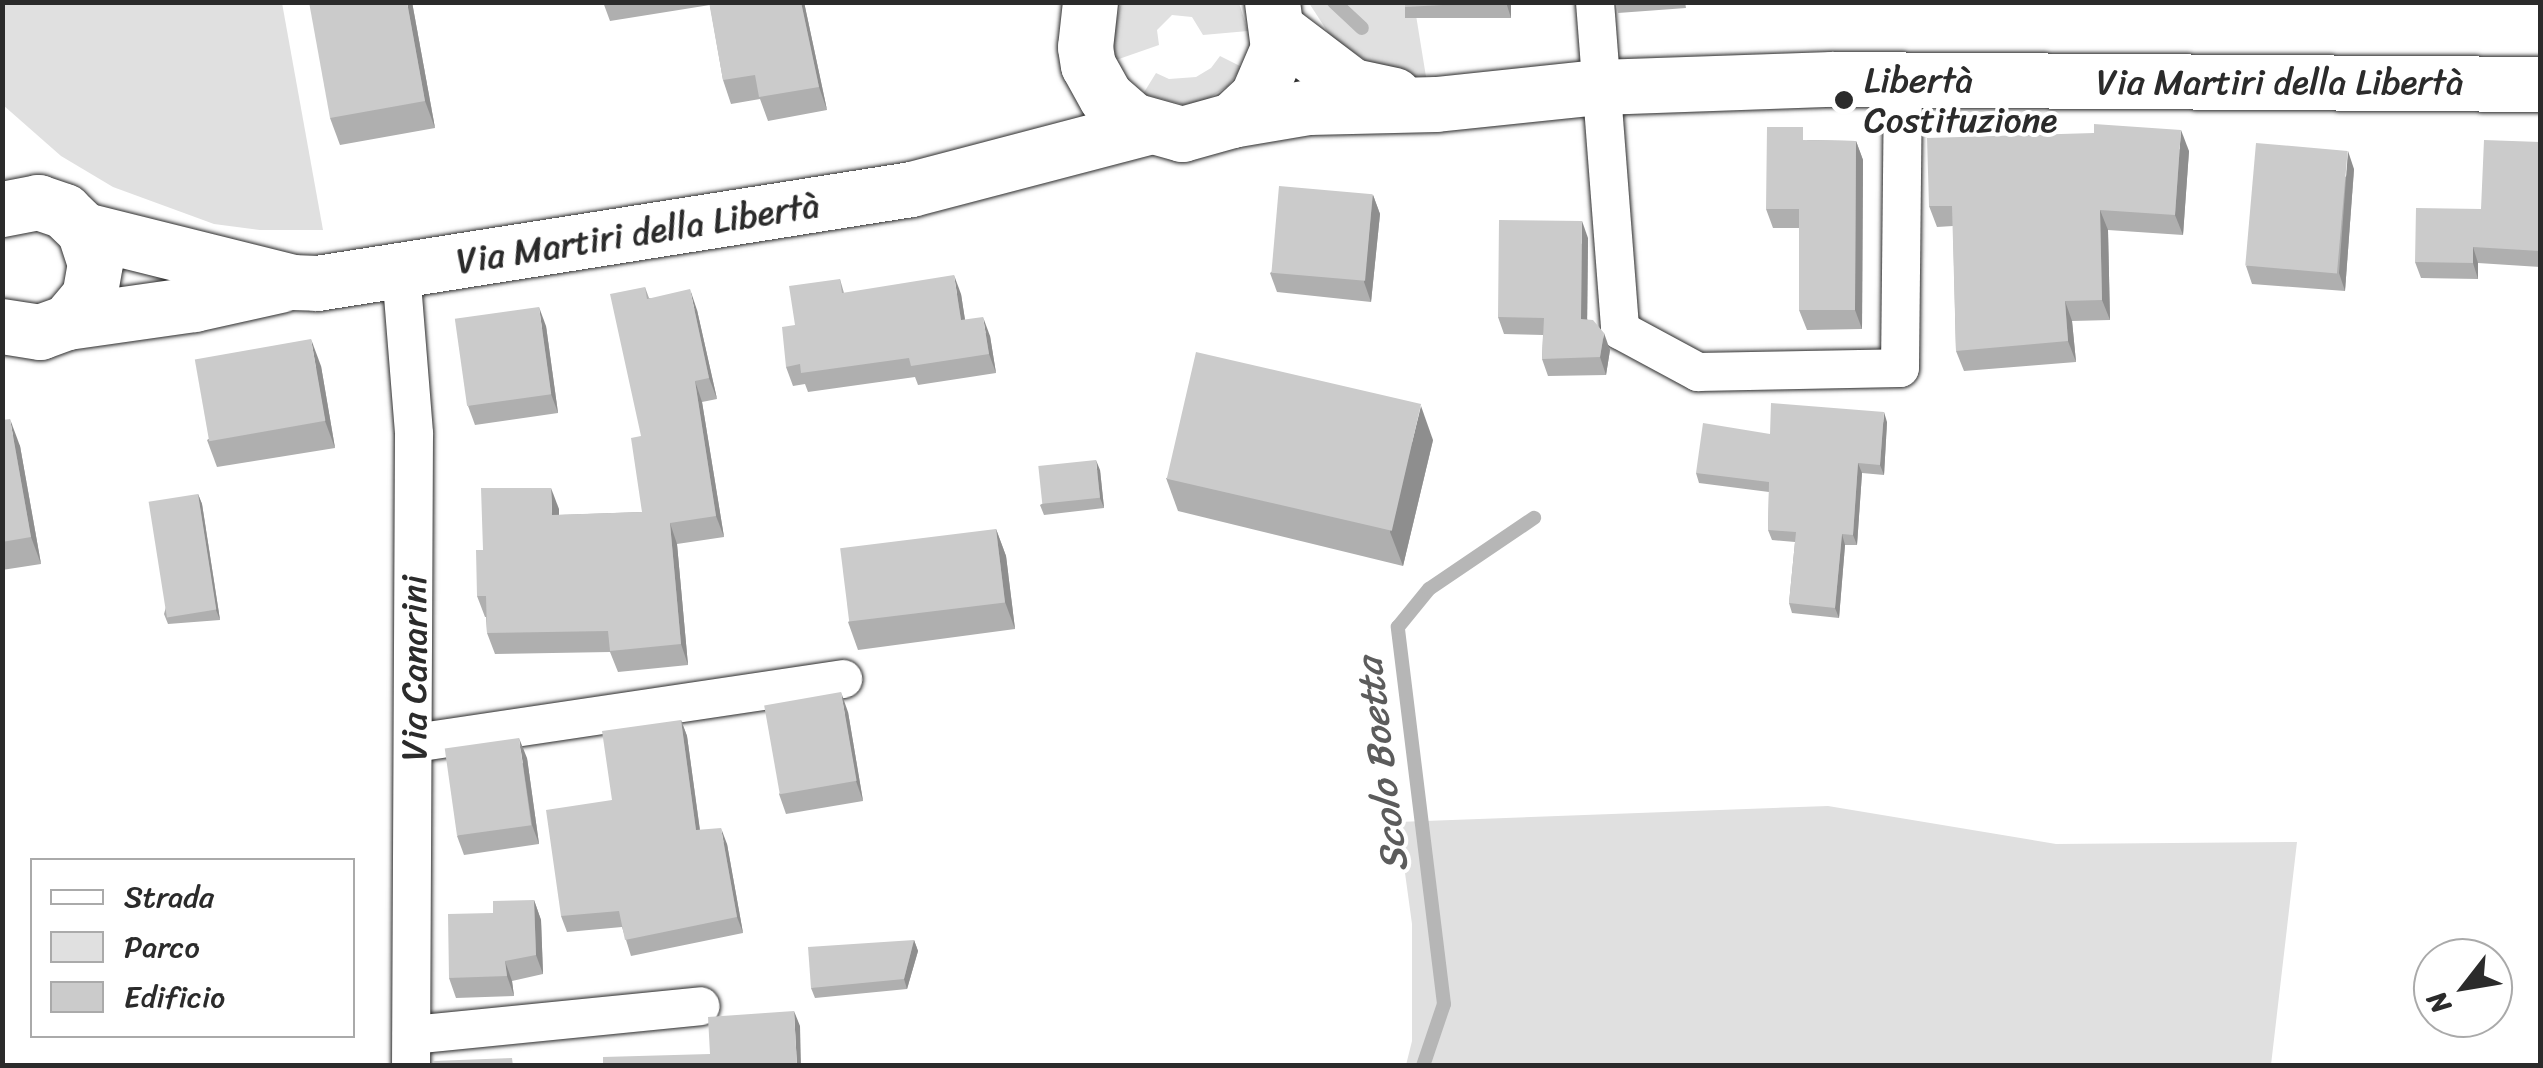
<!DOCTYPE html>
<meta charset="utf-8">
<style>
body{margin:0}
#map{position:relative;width:2543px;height:1068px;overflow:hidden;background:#fff;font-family:Sriracha,sans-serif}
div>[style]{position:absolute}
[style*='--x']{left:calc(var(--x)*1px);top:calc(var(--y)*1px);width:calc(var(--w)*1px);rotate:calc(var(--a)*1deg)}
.green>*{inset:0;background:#e0e0e0}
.stream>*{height:14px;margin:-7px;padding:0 7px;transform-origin:7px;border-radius:7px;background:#b6b6b6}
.roads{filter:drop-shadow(0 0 2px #2b2b2b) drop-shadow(0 0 2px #2b2b2b)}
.street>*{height:38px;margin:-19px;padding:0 19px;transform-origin:19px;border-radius:19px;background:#fff}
.secondary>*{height:55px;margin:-27.5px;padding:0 27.5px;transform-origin:27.5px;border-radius:27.5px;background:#fff}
.wall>*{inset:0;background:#afafaf;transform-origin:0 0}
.shaded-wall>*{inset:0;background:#8e8e8e}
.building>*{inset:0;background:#cbcbcb;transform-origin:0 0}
.dots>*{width:28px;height:28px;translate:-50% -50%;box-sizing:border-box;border:5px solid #fff;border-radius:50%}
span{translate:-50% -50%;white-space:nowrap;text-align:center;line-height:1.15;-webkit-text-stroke:8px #fff;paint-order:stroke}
.poi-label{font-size:35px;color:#2b2b2b}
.left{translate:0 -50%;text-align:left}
.street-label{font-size:35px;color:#2b2b2b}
.water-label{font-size:38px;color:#5c5c5c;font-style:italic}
.frame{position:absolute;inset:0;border:5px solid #2b2b2b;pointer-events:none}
.legend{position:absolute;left:30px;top:858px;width:325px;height:180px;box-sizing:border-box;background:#fff;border:2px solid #aaa;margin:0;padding:12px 18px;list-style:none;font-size:30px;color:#2b2b2b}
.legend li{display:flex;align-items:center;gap:20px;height:50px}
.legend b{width:50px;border:2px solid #aaa}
.north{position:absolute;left:2413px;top:938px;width:100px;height:100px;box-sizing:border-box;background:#fff;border:2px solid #aaa;border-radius:50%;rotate:239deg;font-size:28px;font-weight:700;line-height:40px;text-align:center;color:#2b2b2b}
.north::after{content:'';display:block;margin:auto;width:35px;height:45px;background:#2b2b2b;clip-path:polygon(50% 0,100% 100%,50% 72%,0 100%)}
</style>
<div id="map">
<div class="green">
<div style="clip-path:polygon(3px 2px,282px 3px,323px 230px,260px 230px,214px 224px,113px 187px,61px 156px,3px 105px)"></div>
<div style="clip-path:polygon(1121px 3px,1239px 3px,1248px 31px,1203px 35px,1192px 17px,1172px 15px,1157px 30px,1159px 45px,1116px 60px,1112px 39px)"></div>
<div style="clip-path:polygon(1309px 3px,1414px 3px,1427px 83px,1370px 63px,1353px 52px,1331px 37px)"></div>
<div style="clip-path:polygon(1220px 56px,1242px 67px,1228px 86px,1206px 100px,1185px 105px,1143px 94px,1156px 73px,1169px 79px,1196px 77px,1211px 68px)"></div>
<div style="clip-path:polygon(1828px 806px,2056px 844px,2297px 842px,2271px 1065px,1406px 1065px,1412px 1041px,1412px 924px,1398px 822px)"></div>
</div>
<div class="stream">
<div style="--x:1334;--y:2;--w:38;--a:43"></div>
<div style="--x:1423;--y:1066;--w:65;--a:-71.3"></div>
<div style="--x:1444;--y:1004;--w:380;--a:-97"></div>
<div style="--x:1398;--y:627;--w:49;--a:-50.8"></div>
<div style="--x:1429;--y:589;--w:127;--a:-34.1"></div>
</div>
<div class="roads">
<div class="street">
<div style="--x:1595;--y:2;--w:329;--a:85.6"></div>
<div style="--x:1620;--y:330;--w:89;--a:28.3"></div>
<div style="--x:1698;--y:372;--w:202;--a:-1.1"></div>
<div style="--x:1900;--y:368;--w:289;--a:-89.4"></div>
<div style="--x:401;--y:271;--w:164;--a:85.4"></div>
<div style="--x:414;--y:434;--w:632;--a:90.27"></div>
<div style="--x:415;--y:743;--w:433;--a:-8.5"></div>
<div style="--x:412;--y:1035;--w:290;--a:-5.7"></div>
</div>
<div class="secondary">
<div style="--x:1090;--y:2;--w:45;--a:96.3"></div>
<div style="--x:1085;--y:47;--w:18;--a:81"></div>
<div style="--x:1088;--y:65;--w:37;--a:61"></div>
<div style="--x:1106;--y:97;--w:35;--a:41"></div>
<div style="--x:1132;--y:120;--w:52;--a:15.6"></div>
<div style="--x:1182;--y:134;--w:52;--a:-15.6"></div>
<div style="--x:1232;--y:120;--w:34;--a:-43"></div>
<div style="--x:1257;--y:97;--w:53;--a:-66.8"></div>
<div style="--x:1278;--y:48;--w:46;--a:-97.4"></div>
<div style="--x:1278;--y:30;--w:93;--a:37.1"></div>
<div style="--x:1352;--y:86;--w:43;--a:12.1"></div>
<div style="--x:1232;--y:120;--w:78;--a:-9.6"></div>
<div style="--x:1309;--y:107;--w:127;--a:-1.4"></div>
<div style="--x:1436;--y:104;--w:164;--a:-6"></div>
<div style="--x:1599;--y:87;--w:233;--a:-2"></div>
<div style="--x:1832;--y:79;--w:708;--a:0.4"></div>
<div style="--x:2;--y:209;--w:37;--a:-11"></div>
<div style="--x:38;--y:202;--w:28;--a:19"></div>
<div style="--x:64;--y:211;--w:28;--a:44"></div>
<div style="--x:84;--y:230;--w:35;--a:72"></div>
<div style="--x:95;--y:263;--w:34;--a:100"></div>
<div style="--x:89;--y:296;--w:34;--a:130"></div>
<div style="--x:67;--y:322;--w:29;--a:160"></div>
<div style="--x:40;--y:332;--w:38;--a:-171"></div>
<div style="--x:84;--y:230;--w:214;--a:14"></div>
<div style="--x:292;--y:282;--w:25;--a:2"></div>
<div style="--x:317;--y:283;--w:601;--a:-8.99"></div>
<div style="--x:911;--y:189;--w:245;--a:-14.7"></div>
<div style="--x:67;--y:322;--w:128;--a:-8.1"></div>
<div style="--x:194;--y:304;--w:88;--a:-12.5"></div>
</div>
</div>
<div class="wall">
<div style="clip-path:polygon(412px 2px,435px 128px,340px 145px,330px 118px)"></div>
<div style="clip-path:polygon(603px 2px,804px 2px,827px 110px,768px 121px,760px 99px,731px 104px,723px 80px,710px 5px,610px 21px)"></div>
<div style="left:1511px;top:2px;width:16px;height:106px;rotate:90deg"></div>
<div style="clip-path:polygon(1615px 2px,1685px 2px,1686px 8px,1618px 13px)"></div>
<div style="clip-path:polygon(2094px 133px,2189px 151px,2183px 235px,2108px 230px,2110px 320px,2072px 321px,2076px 362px,1964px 371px,1956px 351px,1953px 226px,1937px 227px,1929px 206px)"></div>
<div style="clip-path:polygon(1807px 140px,1856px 141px,1863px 160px,1862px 329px,1807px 330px,1799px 310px,1799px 228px,1773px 228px,1766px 209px)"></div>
<div style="clip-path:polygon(2540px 142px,2540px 267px,2478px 263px,2478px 279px,2421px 278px,2415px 262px,2481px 209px)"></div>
<div style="clip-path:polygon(2354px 169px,2345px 291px,2252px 284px,2246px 266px)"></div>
<div style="clip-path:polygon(1373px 195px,1380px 214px,1371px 302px,1277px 292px,1270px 273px)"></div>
<div style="clip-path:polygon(1588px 238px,1587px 319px,1610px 350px,1606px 375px,1548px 376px,1542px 359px,1543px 335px,1504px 334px,1498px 317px)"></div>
<div style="clip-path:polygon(840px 279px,844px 293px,961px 294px,965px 320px,990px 336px,996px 373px,918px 385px,915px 377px,808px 392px,805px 384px,793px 386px,786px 367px,795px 325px)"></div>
<div style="clip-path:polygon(645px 287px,649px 298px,697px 310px,717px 399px,702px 402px,724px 537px,677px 544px,688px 665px,618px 672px,610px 652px,495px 654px,487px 633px,486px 617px,485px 617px,477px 596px,483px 550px,559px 509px,559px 515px,642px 512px,641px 436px)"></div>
<div style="clip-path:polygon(546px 326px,558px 413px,475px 425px,468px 406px)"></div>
<div style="clip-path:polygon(321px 366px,335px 448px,217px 467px,207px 440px)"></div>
<div style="clip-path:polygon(2px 420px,20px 446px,41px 564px,2px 570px)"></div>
<div style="clip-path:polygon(1887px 422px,1884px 475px,1862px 473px,1857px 545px,1845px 545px,1839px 618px,1792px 613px,1789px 603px,1795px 542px,1772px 540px,1768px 530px,1769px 492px,1699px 483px,1696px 473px,1770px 434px)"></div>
<div style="clip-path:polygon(1433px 440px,1403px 566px,1178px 511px,1166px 478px)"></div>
<div style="clip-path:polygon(1100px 470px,1104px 508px,1044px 515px,1040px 505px)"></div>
<div style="clip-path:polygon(198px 494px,202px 504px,220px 620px,168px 624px,164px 614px)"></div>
<div style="clip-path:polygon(996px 529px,1006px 556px,1015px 629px,858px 650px,848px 622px)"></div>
<div style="clip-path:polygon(848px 712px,863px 801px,786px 814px,779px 794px)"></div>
<div style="clip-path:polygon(681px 720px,687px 736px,700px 830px,727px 844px,743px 933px,631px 956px,622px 927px,567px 932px,561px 916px,612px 800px)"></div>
<div style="clip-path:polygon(527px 758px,539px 844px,464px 855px,457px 836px)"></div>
<div style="clip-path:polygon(534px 900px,541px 920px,543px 974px,512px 981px,514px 996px,456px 998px,449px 978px,493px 913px)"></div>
<div style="clip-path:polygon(914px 940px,918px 951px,907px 989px,815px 998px,811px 988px)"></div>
</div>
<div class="shaded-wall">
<div style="clip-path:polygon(407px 2px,412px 2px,435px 128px,425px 101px)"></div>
<div style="clip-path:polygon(801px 2px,804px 2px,827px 110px,819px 87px)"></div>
<div style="clip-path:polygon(1506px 2px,1511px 2px,1511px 18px)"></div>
<div style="clip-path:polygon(2181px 130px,2189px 151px,2183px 235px,2175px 215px)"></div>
<div style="clip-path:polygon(1856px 141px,1863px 160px,1862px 329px,1855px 310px)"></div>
<div style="clip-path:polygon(2348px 151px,2354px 169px,2345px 291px,2339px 273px)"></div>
<div style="clip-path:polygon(1373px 195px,1380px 214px,1371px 302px,1364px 282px)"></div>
<div style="clip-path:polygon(2100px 210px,2108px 230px,2110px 320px,2102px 300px)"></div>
<div style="clip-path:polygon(1582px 221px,1588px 238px,1587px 337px,1581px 319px)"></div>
<div style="clip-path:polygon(2473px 247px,2478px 263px,2478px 279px,2473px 263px)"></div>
<div style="clip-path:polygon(954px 275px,961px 294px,968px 339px,961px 320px)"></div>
<div style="clip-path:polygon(690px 289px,697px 310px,717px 399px,709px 378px)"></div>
<div style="clip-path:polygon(2065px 301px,2072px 321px,2076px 362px,2068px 341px)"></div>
<div style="clip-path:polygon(539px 307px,546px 326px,558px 413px,551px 394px)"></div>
<div style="clip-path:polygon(983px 317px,990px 336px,996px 373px,989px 354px)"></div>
<div style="clip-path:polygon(1604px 333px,1610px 350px,1606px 375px,1600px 357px)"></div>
<div style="clip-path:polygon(311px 339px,321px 366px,335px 448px,325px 421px)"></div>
<div style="clip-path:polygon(695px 381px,702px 402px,724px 537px,716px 516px)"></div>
<div style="clip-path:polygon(1421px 406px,1433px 440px,1403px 566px,1390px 532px)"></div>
<div style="clip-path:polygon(1884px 412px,1887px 422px,1884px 475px,1880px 465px)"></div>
<div style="clip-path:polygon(10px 419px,20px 446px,41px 564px,31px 537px)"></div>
<div style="clip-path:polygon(1096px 460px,1100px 470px,1104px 508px,1100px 498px)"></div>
<div style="clip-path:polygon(1858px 463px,1862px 473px,1857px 545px,1853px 535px)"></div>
<div style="clip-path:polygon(551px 488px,559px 509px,559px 536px,552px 515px)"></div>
<div style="clip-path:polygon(198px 494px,202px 504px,220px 620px,216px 610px)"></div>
<div style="clip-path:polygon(670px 523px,677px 544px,688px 665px,681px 644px)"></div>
<div style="clip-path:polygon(996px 529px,1006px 556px,1015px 629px,1005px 602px)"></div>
<div style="clip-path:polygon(1842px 534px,1845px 545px,1839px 618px,1835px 608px)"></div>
<div style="clip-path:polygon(841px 692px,848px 712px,863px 801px,856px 781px)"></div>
<div style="clip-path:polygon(681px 720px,687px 736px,702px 846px,696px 830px)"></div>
<div style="clip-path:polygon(519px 738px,527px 758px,539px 844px,532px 825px)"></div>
<div style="clip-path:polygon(721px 828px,727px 844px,743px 933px,737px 917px)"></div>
<div style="clip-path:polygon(534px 900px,541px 920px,543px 974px,536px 955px)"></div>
<div style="clip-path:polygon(914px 940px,918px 951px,907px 989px,904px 979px)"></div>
<div style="clip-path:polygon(505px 961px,512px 981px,514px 996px,507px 976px)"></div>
<div style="clip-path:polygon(794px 1011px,800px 1026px,801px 1066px,797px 1066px)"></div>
</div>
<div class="building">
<div style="clip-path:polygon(309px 2px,407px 2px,425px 101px,330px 118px)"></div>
<div style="clip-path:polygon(709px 2px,801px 2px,819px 87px,759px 97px,755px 75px,723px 80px)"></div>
<div style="clip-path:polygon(1405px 2px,1500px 2px,1405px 7px)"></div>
<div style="clip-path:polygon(2094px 124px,2181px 130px,2175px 215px,2100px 210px,2102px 300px,2065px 301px,2068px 341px,1956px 351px,1952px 206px,1929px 206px,1927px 138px,2094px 133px)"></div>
<div style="clip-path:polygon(1767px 127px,1803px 127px,1803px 140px,1856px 141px,1855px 310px,1799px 310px,1799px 209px,1766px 209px)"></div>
<div style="clip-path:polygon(2484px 140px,2540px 142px,2540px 251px,2473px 247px,2473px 263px,2415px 262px,2416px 208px,2481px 209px)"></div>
<div style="left:2256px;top:143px;width:92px;height:123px;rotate:5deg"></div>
<div style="left:1279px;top:186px;width:94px;height:87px;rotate:5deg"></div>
<div style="clip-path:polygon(1499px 220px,1582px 221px,1581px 319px,1593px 320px,1604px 333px,1600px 357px,1542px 359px,1544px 318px,1498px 317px)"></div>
<div style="clip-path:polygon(954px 275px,961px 320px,983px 317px,989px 354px,911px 366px,909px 358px,801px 373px,800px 364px,786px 367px,782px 327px,795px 325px,789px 286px,840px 279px,842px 293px)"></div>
<div style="clip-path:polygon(645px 287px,647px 299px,690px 289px,709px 378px,695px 381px,716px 516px,670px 523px,681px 644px,610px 651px,608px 631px,487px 633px,486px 596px,477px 596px,476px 550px,483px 550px,481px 488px,551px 488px,552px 515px,642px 512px,631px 438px,641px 436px,610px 294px)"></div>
<div style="left:539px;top:307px;width:88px;height:85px;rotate:82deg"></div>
<div style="left:311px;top:339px;width:83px;height:118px;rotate:80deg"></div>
<div style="left:1196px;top:352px;width:231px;height:130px;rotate:13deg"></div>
<div style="clip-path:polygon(1771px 403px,1884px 412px,1880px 465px,1858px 463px,1853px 535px,1842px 534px,1835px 608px,1789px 603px,1796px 532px,1768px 530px,1769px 482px,1696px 473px,1703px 423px,1770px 434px)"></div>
<div style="clip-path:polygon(10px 419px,31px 537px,2px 542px,2px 420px)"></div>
<div style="left:1096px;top:460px;width:38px;height:58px;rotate:84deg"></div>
<div style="left:198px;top:494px;width:117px;height:50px;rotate:81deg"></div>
<div style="left:996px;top:529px;width:74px;height:157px;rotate:83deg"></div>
<div style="left:841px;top:692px;width:90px;height:78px;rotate:80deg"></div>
<div style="clip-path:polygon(681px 720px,696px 830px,721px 828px,737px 917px,625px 940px,619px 911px,561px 916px,546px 810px,612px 800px,602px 731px)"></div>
<div style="left:519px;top:738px;width:88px;height:75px;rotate:82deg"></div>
<div style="clip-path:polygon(534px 900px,536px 955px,505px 961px,507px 976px,449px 978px,448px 914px,493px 913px,493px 901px)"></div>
<div style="clip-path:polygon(914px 940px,904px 979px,811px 988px,808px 947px)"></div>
<div style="clip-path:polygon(794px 1011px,797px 1066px,603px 1066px,603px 1057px,710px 1054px,708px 1017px)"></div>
<div style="clip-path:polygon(512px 1058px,513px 1066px,433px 1066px,433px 1061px)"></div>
</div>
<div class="dots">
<div style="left:1844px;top:100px;background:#2b2b2b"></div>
</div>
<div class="poi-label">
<span class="left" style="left:1864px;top:100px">Libertà<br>Costituzione</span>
</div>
<div class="street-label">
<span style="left:2280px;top:82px">Via Martiri della Libertà</span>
<span style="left:638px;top:233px;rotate:-9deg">Via Martiri della Libertà</span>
<span style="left:414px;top:668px;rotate:-90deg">Via Canarini</span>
</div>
<div class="water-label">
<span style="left:1382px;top:765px;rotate:-97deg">Scolo Boetta</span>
</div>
<div class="frame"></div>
<ul class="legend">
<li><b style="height:12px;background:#fff"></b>Strada</li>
<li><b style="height:28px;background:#e0e0e0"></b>Parco</li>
<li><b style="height:28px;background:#cbcbcb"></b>Edificio</li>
</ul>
<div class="north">N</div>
</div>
